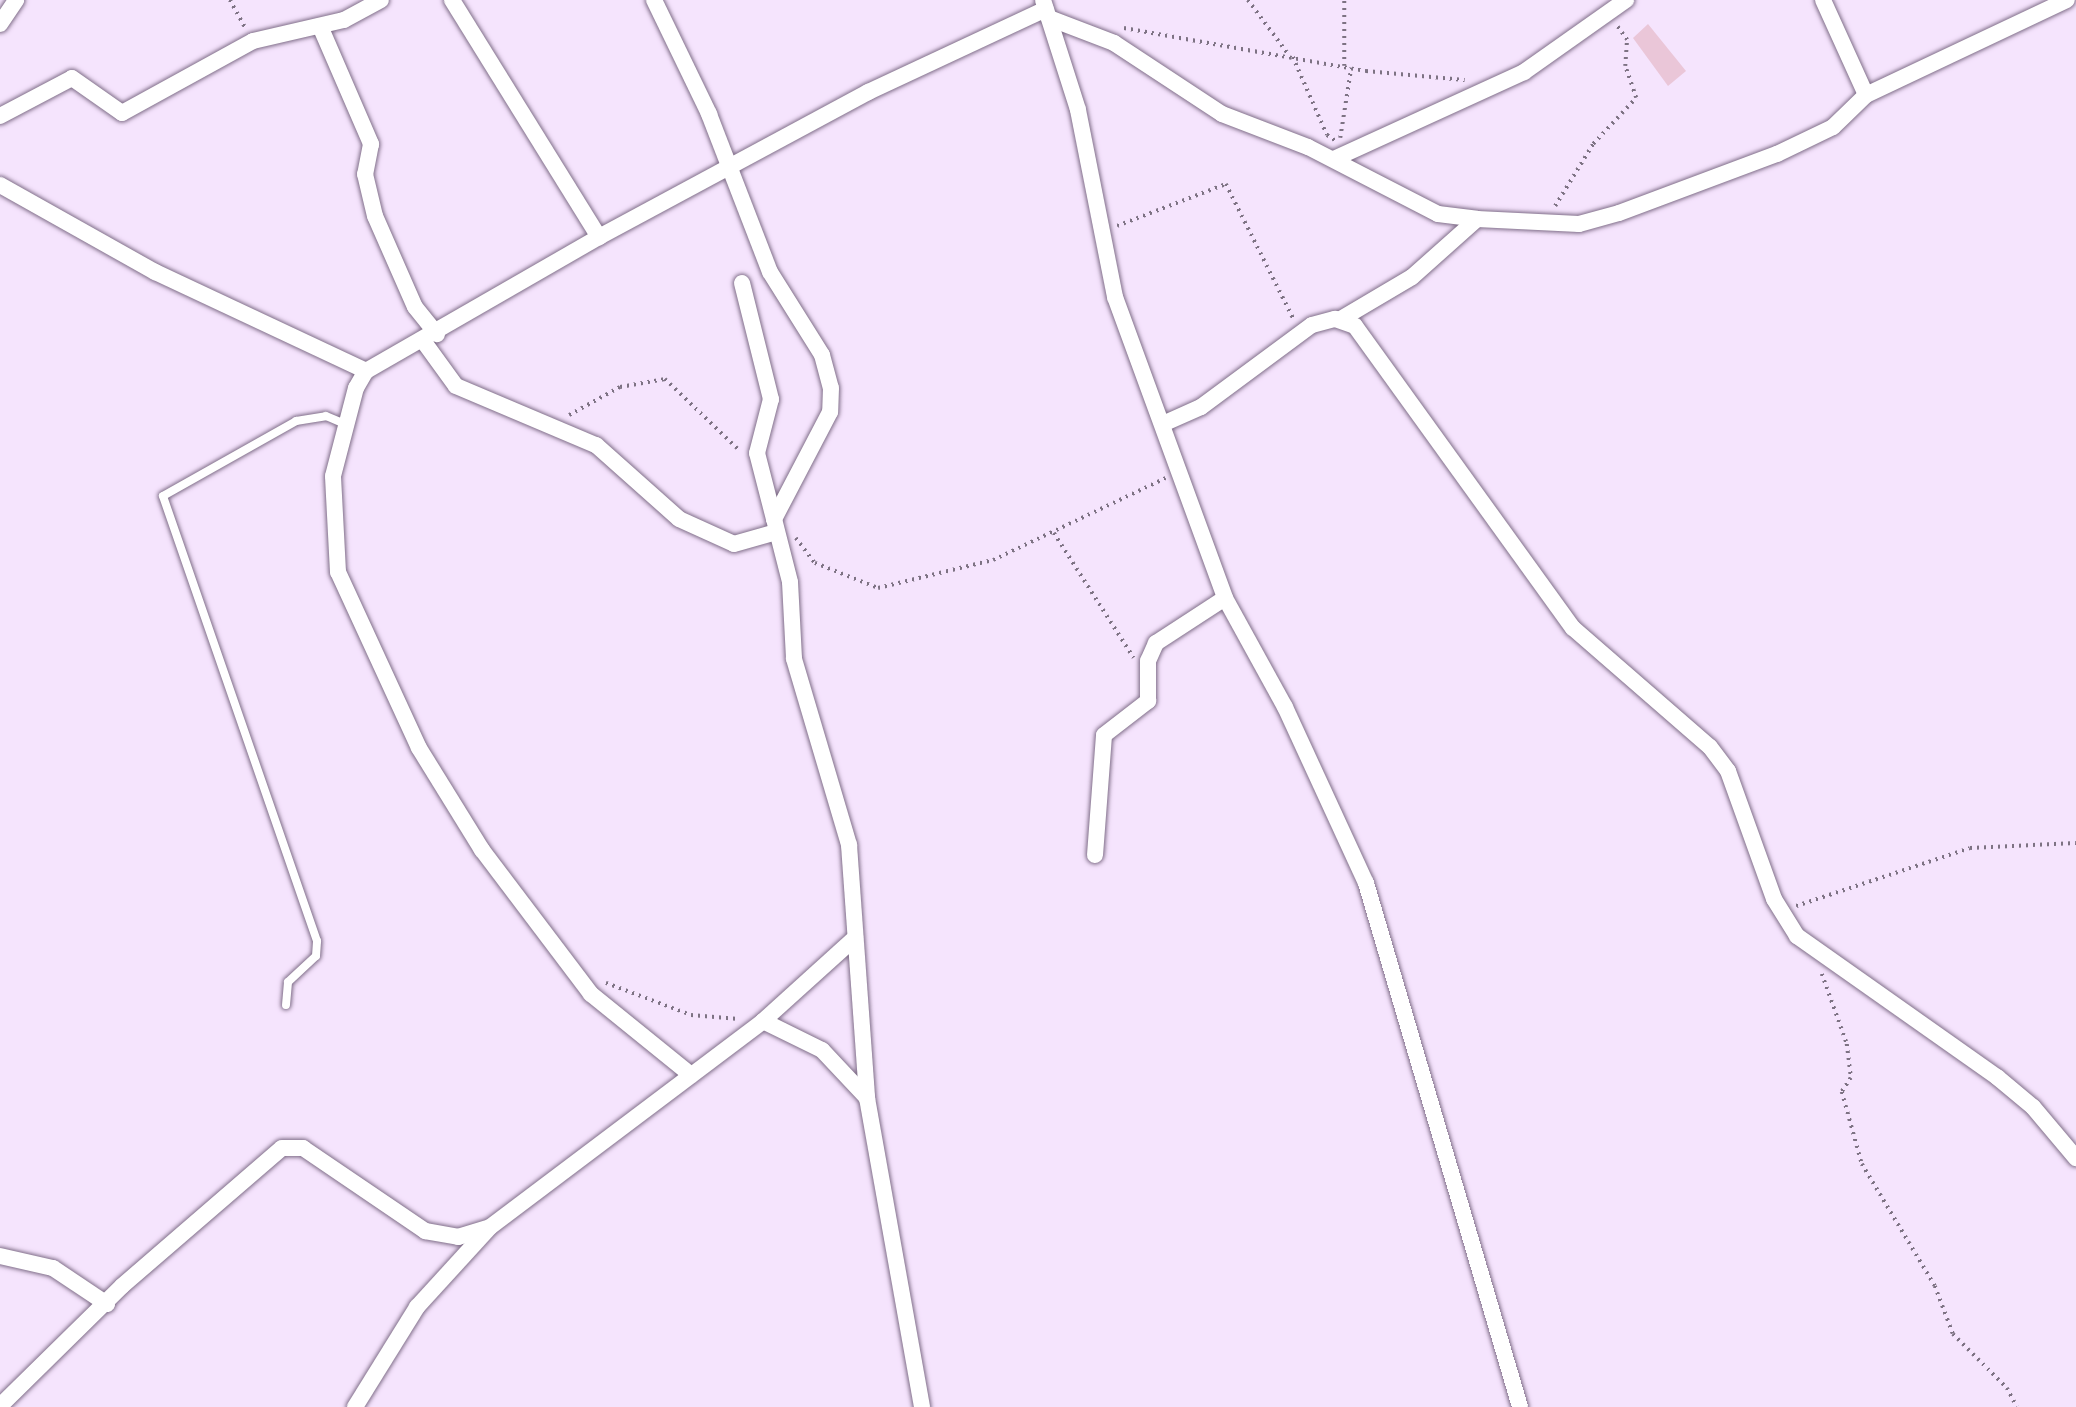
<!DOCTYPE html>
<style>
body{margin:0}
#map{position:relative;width:2076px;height:1407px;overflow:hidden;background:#f5e4fd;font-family:Arial,sans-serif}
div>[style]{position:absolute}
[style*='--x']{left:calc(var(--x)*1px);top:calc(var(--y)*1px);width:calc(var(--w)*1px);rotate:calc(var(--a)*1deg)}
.building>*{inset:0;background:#eac6d8}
.path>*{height:3.5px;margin-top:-1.75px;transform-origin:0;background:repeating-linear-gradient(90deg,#7d7283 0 2px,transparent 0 7px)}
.roads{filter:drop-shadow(0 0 2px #806e89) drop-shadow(0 0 2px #806e89)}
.service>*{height:8px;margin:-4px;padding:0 4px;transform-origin:4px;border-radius:4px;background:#fff}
.minor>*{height:16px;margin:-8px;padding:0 8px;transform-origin:8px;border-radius:8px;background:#fff}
span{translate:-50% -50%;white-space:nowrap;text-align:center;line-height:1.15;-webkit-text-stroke:6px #fff;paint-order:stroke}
</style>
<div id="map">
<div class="building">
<div style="clip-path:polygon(1648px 24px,1686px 71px,1668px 86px,1633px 38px)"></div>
</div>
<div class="path">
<div style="--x:230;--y:0;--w:33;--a:61"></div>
<div style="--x:1248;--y:0;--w:69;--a:53.3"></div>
<div style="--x:1124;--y:28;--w:246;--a:10.1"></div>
<div style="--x:1366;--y:71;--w:99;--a:5.2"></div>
<div style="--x:1293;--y:57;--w:85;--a:66.4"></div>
<div style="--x:1327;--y:135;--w:11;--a:34"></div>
<div style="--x:1344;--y:66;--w:66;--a:-90"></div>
<div style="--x:1340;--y:138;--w:71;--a:-81.1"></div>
<div style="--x:1555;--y:206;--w:73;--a:-58.5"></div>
<div style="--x:1593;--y:144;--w:63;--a:-46.9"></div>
<div style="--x:1636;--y:98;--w:34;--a:-109"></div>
<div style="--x:1625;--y:66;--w:26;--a:-86"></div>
<div style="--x:1627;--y:40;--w:17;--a:-126"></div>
<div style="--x:1117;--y:226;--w:117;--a:-21.1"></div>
<div style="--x:1226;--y:184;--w:150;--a:63.4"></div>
<div style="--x:569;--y:415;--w:58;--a:-28.8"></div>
<div style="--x:620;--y:387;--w:46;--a:-10.1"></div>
<div style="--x:665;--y:379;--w:104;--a:43.8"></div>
<div style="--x:1054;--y:533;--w:148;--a:57.4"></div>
<div style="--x:796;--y:538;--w:31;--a:53"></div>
<div style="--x:815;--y:563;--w:68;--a:21.6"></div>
<div style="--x:878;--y:588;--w:118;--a:-13.7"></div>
<div style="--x:993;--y:560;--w:191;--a:-25.4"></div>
<div style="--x:1796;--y:906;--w:183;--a:-18.4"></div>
<div style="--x:1970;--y:848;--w:106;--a:-2.7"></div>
<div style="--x:1822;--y:974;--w:74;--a:70.3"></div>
<div style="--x:1847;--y:1044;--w:34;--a:83"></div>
<div style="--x:1851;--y:1078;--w:17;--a:123"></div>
<div style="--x:1842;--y:1092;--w:75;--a:74.5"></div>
<div style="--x:1862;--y:1164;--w:142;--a:59.1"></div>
<div style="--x:1935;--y:1286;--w:51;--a:69.4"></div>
<div style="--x:1953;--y:1334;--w:76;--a:45"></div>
<div style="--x:2007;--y:1388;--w:21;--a:62"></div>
<div style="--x:606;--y:983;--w:91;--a:20.6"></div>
<div style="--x:691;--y:1015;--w:48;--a:4.8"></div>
</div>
<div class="roads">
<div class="service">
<div style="--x:286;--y:1005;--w:23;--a:-85"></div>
<div style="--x:288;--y:982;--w:38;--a:-43"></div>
<div style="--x:316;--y:956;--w:15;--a:-86"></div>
<div style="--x:317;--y:941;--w:471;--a:-109.1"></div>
<div style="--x:163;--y:496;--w:153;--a:-29.4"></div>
<div style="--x:296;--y:421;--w:30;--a:-9"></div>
<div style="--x:326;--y:416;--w:21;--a:23"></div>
</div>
<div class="minor">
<div style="--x:452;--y:0;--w:279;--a:58.2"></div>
<div style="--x:654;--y:0;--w:127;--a:64.2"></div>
<div style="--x:709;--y:114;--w:169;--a:68.9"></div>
<div style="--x:770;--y:272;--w:98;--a:57.9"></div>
<div style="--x:822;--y:355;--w:34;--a:75"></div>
<div style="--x:831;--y:388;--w:24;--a:92"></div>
<div style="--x:830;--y:412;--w:121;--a:117.6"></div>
<div style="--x:774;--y:519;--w:65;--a:75.7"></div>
<div style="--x:790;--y:582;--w:77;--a:87"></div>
<div style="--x:794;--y:659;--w:194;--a:73.5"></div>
<div style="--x:849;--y:845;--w:254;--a:85.9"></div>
<div style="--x:867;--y:1098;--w:314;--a:79.9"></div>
<div style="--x:1043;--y:0;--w:115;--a:72.3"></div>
<div style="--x:1078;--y:110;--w:191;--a:78.8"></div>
<div style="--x:1115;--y:297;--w:320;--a:69.9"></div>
<div style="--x:1225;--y:598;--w:124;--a:61.2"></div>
<div style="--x:1285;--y:707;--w:194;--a:65.3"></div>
<div style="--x:1366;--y:883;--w:546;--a:73.62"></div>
<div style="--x:1823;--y:0;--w:104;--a:65.6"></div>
<div style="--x:1866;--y:95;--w:222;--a:-25.3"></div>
<div style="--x:1049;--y:18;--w:70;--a:21"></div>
<div style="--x:1114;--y:43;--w:129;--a:33.3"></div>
<div style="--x:1222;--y:114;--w:92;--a:21"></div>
<div style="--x:1308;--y:147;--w:146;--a:27.3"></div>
<div style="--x:1438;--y:214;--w:39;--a:7"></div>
<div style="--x:1477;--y:219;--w:102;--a:2.8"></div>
<div style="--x:1579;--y:224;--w:41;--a:-15.4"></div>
<div style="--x:1619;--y:213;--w:169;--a:-20.5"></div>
<div style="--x:1777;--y:154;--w:62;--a:-25.7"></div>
<div style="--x:1833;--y:127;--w:46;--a:-44.1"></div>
<div style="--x:0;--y:24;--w:29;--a:-56"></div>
<div style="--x:320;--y:26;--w:129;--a:66.6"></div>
<div style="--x:371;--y:144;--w:31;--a:101"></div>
<div style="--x:365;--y:174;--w:43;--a:76.6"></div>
<div style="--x:375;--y:216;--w:99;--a:66.3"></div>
<div style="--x:415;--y:307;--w:35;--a:51"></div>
<div style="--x:0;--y:116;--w:81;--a:-27.8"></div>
<div style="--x:72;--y:78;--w:61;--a:35"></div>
<div style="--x:122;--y:113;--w:149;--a:-28.8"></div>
<div style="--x:253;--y:41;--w:93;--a:-13"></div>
<div style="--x:344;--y:20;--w:42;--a:-28.4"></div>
<div style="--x:1334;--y:159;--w:209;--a:-24.6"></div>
<div style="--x:1524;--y:72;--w:125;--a:-35.2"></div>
<div style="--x:0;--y:185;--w:178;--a:29.3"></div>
<div style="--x:155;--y:272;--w:233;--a:25.1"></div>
<div style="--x:742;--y:283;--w:120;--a:76"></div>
<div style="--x:771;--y:399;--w:56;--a:104.5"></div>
<div style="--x:757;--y:453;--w:68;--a:75.6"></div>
<div style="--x:1341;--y:319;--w:82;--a:-30.6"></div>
<div style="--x:1412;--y:277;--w:87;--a:-41.7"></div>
<div style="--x:424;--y:342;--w:54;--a:54"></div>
<div style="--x:456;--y:386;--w:152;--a:22.9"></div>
<div style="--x:596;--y:445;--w:111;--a:41.7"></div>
<div style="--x:679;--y:519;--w:60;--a:24.4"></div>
<div style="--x:734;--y:544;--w:44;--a:-15.9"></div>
<div style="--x:1165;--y:423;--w:39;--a:-24"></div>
<div style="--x:1201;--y:407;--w:138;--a:-36.5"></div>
<div style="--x:1312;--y:325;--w:24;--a:-15"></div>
<div style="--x:1335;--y:319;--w:21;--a:19"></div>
<div style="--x:1355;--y:326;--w:372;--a:54.2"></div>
<div style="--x:1573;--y:628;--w:181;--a:41"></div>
<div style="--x:1710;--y:747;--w:30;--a:53"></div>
<div style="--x:1728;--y:771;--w:136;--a:70.2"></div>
<div style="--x:1774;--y:899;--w:44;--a:58.1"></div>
<div style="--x:1797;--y:936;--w:245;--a:35.2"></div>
<div style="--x:1997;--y:1077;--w:47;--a:39.8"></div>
<div style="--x:2033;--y:1107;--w:67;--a:49.9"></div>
<div style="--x:1095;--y:855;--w:120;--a:-85.7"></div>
<div style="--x:1104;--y:735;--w:56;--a:-37.7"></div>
<div style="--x:1148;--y:701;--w:40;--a:-90"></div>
<div style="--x:1148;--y:661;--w:20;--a:-66"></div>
<div style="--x:1156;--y:643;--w:82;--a:-33.1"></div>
<div style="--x:763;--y:1021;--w:66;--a:26.2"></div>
<div style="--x:822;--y:1050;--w:66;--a:46.8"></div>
<div style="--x:691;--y:1075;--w:129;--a:-141"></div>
<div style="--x:591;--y:994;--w:181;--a:-127.1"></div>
<div style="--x:482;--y:850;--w:120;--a:-121.7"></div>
<div style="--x:419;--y:748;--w:194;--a:-114.7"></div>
<div style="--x:338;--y:572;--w:96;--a:-93"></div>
<div style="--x:333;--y:476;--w:91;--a:-75.4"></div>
<div style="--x:356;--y:388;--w:20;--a:-60"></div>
<div style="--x:366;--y:371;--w:269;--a:-29.9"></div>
<div style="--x:599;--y:237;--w:306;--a:-28.3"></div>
<div style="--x:868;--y:92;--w:196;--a:-25"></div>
<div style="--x:0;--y:1256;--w:54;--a:12.8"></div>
<div style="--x:53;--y:1268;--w:65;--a:33.7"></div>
<div style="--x:0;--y:1406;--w:171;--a:-44.5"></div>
<div style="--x:122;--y:1286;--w:211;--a:-40.8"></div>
<div style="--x:282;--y:1148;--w:21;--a:0"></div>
<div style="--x:303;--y:1148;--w:148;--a:34.2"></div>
<div style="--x:425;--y:1231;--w:34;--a:10"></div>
<div style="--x:458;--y:1237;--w:30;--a:-17"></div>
<div style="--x:355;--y:1407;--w:118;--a:-58.2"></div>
<div style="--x:417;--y:1307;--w:108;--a:-47.6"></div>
<div style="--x:490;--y:1227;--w:342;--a:-37"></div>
<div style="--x:763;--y:1021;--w:124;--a:-42.1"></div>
</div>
</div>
</div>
